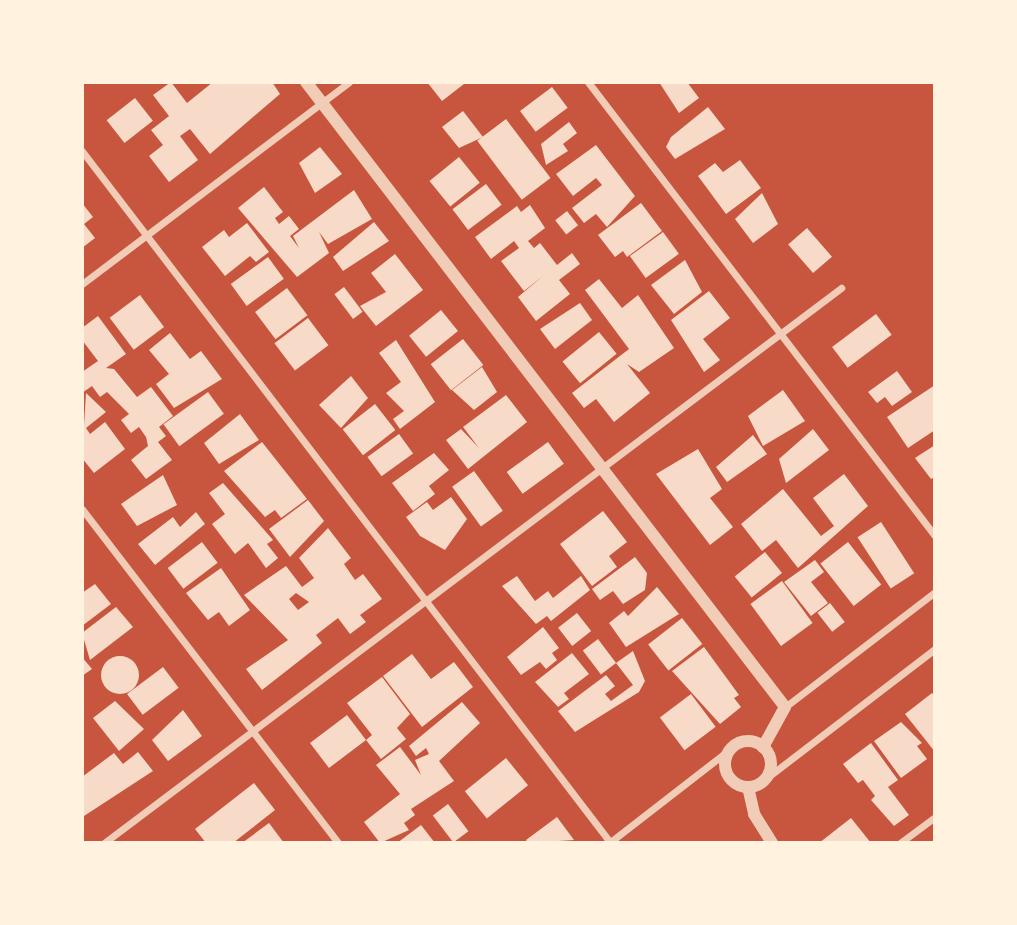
<!DOCTYPE html>
<style>
body{margin:0}
#map{position:relative;width:1017px;height:925px;overflow:hidden;background:#c8553d;font-family:Raleway,sans-serif}
div>[style]{position:absolute}
[style*='--x']{left:calc(var(--x)*1px);top:calc(var(--y)*1px);width:calc(var(--w)*1px);rotate:calc(var(--a)*1deg)}
.building>*{inset:0;background:#f7dbc8;transform-origin:0 0}
.round{border-radius:50%}
.minor>*{height:7px;margin:-3.5px;padding:0 3.5px;transform-origin:3.5px;border-radius:3.5px;background:#f1ccb7}
.tertiary>*{height:12px;margin:-6px;padding:0 6px;transform-origin:6px;border-radius:6px;background:#f1ccb7}
.tertiary>.ring{margin:-6px;padding:0;box-sizing:content-box;background:none;border:12px solid #f1ccb7;border-radius:50%}
span{translate:-50% -50%;white-space:nowrap;text-align:center;line-height:1.15;-webkit-text-stroke:5px #fff3e0;paint-order:stroke}
.frame{position:absolute;inset:0;border:84px solid #fff3e0;pointer-events:none}
</style>
<div id="map">
<div class="building">
<div style="clip-path:polygon(171px 82px,187px 103px,213px 82px,272px 82px,280px 94px,210px 154px,190px 129px,180px 136px,198px 160px,169px 182px,149px 156px,163px 145px,151px 130px,169px 116px,153px 95px)"></div>
<div style="clip-path:polygon(427px 82px,463px 82px,464px 84px,442px 101px)"></div>
<div style="clip-path:polygon(659px 82px,687px 82px,699px 98px,679px 113px)"></div>
<div style="left:552px;top:87px;width:26px;height:40px;rotate:53deg"></div>
<div style="left:135px;top:98px;width:29px;height:36px;rotate:52deg"></div>
<div style="clip-path:polygon(708px 107px,725px 129px,675px 159px,666px 147px,671px 137px)"></div>
<div style="clip-path:polygon(463px 111px,483px 137px,459px 148px,442px 127px)"></div>
<div style="left:506px;top:119px;width:74px;height:36px;rotate:53deg"></div>
<div style="clip-path:polygon(569px 122px,577px 133px,563px 144px,568px 151px,546px 165px,541px 144px)"></div>
<div style="clip-path:polygon(596px 145px,635px 196px,607px 227px,596px 214px,584px 223px,572px 208px,602px 185px,596px 178px,573px 196px,556px 174px)"></div>
<div style="clip-path:polygon(320px 147px,342px 174px,315px 193px,299px 163px)"></div>
<div style="left:459px;top:157px;width:33px;height:38px;rotate:51deg"></div>
<div style="clip-path:polygon(740px 160px,761px 188px,726px 214px,698px 176px,715px 163px,723px 172px)"></div>
<div style="left:486px;top:184px;width:26px;height:42px;rotate:53deg"></div>
<div style="clip-path:polygon(264px 187px,283px 212px,275px 218px,279px 224px,289px 216px,299px 229px,290px 236px,299px 248px,293px 236px,354px 190px,372px 219px,328px 244px,319px 232px,329px 253px,297px 277px,238px 208px)"></div>
<div style="clip-path:polygon(762px 193px,778px 224px,753px 243px,735px 219px)"></div>
<div style="clip-path:polygon(82px 203px,93px 217px,84px 224px,95px 238px,82px 248px)"></div>
<div style="clip-path:polygon(641px 203px,662px 231px,627px 257px,623px 251px,615px 257px,598px 235px)"></div>
<div style="clip-path:polygon(530px 205px,545px 228px,528px 241px,534px 248px,540px 243px,557px 265px,572px 253px,580px 264px,559px 280px,570px 294px,536px 321px,518px 297px,543px 276px,524px 291px,501px 261px,519px 248px,514px 241px,491px 259px,475px 237px,517px 206px,521px 212px)"></div>
<div style="left:567px;top:211px;width:18px;height:15px;rotate:52deg"></div>
<div style="clip-path:polygon(374px 222px,389px 241px,343px 271px,333px 257px)"></div>
<div style="clip-path:polygon(247px 223px,269px 252px,256px 262px,250px 256px,225px 276px,202px 247px,224px 230px,229px 237px)"></div>
<div style="left:807px;top:228px;width:38px;height:25px;rotate:49deg"></div>
<div style="left:663px;top:232px;width:27px;height:41px;rotate:54deg"></div>
<div style="clip-path:polygon(395px 254px,423px 290px,376px 326px,360px 306px,386px 292px,371px 273px)"></div>
<div style="left:268px;top:257px;width:27px;height:46px;rotate:54deg"></div>
<div style="clip-path:polygon(685px 260px,702px 292px,674px 314px,651px 285px)"></div>
<div style="clip-path:polygon(599px 279px,622px 308px,638px 295px,674px 348px,639px 372px,627px 364px,650px 393px,614px 422px,596px 399px,584px 408px,572px 393px,629px 349px,585px 290px)"></div>
<div style="left:344px;top:287px;width:31px;height:12px;rotate:53deg"></div>
<div style="left:287px;top:288px;width:34px;height:40px;rotate:53deg"></div>
<div style="clip-path:polygon(709px 291px,730px 318px,703px 339px,720px 360px,704px 372px,671px 320px)"></div>
<div style="left:140px;top:295px;width:40px;height:38px;rotate:53deg"></div>
<div style="clip-path:polygon(580px 303px,592px 320px,555px 349px,540px 329px)"></div>
<div style="left:441px;top:310px;width:27px;height:41px;rotate:51deg"></div>
<div style="left:876px;top:314px;width:26px;height:55px;rotate:53deg"></div>
<div style="clip-path:polygon(98px 316px,126px 354px,106px 368px,114px 369px,137px 397px,151px 387px,173px 416px,159px 427px,166px 436px,158px 442px,172px 460px,146px 479px,131px 460px,148px 446px,146px 437px,139px 427px,131px 433px,121px 420px,129px 414px,107px 392px,100px 397px,92px 386px,82px 393px,82px 372px,98px 361px,82px 340px,82px 328px)"></div>
<div style="left:308px;top:318px;width:34px;height:42px;rotate:53deg"></div>
<div style="left:599px;top:332px;width:28px;height:47px;rotate:51deg"></div>
<div style="clip-path:polygon(170px 333px,190px 359px,201px 351px,222px 379px,174px 408px,156px 384px,169px 374px,149px 350px)"></div>
<div style="left:463px;top:339px;width:33px;height:41px;rotate:52deg"></div>
<div style="clip-path:polygon(396px 340px,435px 402px,400px 429px,393px 419px,404px 411px,386px 393px,401px 382px,379px 353px)"></div>
<div style="clip-path:polygon(482px 367px,497px 392px,474px 410px,452px 390px)"></div>
<div style="clip-path:polygon(897px 371px,912px 392px,892px 406px,885px 397px,877px 403px,868px 392px)"></div>
<div style="clip-path:polygon(351px 376px,368px 398px,341px 428px,319px 405px)"></div>
<div style="clip-path:polygon(935px 385px,935px 430px,908px 448px,887px 417px)"></div>
<div style="clip-path:polygon(783px 390px,805px 421px,763px 446px,748px 416px)"></div>
<div style="left:208px;top:392px;width:27px;height:55px;rotate:54deg"></div>
<div style="clip-path:polygon(86px 393px,106px 412px,86px 428px,90px 434px,105px 422px,125px 449px,94px 473px,82px 458px)"></div>
<div style="clip-path:polygon(506px 395px,527px 422px,468px 469px,446px 440px,461px 429px,479px 448px,463px 427px)"></div>
<div style="left:375px;top:404px;width:33px;height:41px;rotate:52deg"></div>
<div style="clip-path:polygon(240px 414px,259px 440px,219px 464px,204px 443px)"></div>
<div style="clip-path:polygon(813px 429px,829px 450px,786px 483px,779px 459px)"></div>
<div style="left:399px;top:434px;width:24px;height:39px;rotate:54deg"></div>
<div style="clip-path:polygon(753px 435px,767px 454px,727px 482px,716px 467px)"></div>
<div style="clip-path:polygon(262px 442px,307px 499px,281px 518px,275px 510px,265px 517px,224px 471px)"></div>
<div style="left:548px;top:442px;width:27px;height:51px;rotate:54deg"></div>
<div style="clip-path:polygon(935px 445px,935px 477px,931px 479px,915px 458px)"></div>
<div style="clip-path:polygon(698px 449px,722px 489px,710px 498px,733px 527px,710px 545px,656px 474px)"></div>
<div style="clip-path:polygon(434px 453px,449px 470px,429px 486px,435px 494px,413px 511px,392px 483px)"></div>
<div style="left:474px;top:471px;width:49px;height:27px;rotate:54deg"></div>
<div style="clip-path:polygon(844px 474px,868px 506px,798px 568px,776px 540px,762px 551px,741px 524px,783px 489px,821px 536px,834px 526px,813px 498px)"></div>
<div style="clip-path:polygon(163px 475px,177px 505px,137px 526px,121px 504px)"></div>
<div style="clip-path:polygon(223px 483px,273px 540px,267px 544px,278px 558px,266px 568px,248px 543px,235px 554px,212px 524px,225px 514px,209px 493px)"></div>
<div style="clip-path:polygon(451px 497px,467px 519px,445px 550px,420px 536px,406px 517px,427px 502px,433px 510px)"></div>
<div style="clip-path:polygon(308px 500px,324px 521px,290px 557px,269px 529px)"></div>
<div style="clip-path:polygon(603px 511px,627px 542px,609px 556px,617px 567px,592px 586px,560px 544px)"></div>
<div style="clip-path:polygon(196px 512px,205px 524px,155px 565px,138px 544px,173px 517px,180px 527px)"></div>
<div style="left:881px;top:522px;width:61px;height:28px;rotate:57deg"></div>
<div style="clip-path:polygon(evenodd,328px 528px,351px 558px,344px 564px,355px 580px,363px 574px,382px 599px,360px 615px,366px 622px,350px 634px,338px 618px,316px 635px,322px 643px,262px 690px,246px 669px,288px 640px,244px 595px,286px 566px,302px 587px,314px 578px,299px 558px,328px 528px,296px 593px,309px 602px,298px 610px,289px 599px,296px 593px)"></div>
<div style="left:202px;top:542px;width:26px;height:43px;rotate:53deg"></div>
<div style="left:848px;top:542px;width:54px;height:35px;rotate:52deg"></div>
<div style="left:765px;top:552px;width:27px;height:39px;rotate:51deg"></div>
<div style="clip-path:polygon(635px 557px,647px 573px,645px 590px,623px 604px,613px 591px,600px 600px,592px 589px)"></div>
<div style="clip-path:polygon(815px 560px,824px 572px,811px 582px,828px 603px,811px 616px,784px 582px)"></div>
<div style="clip-path:polygon(221px 568px,250px 610px,229px 626px,219px 612px,208px 620px,186px 593px)"></div>
<div style="clip-path:polygon(517px 576px,535px 601px,548px 591px,553px 598px,581px 576px,590px 590px,551px 621px,547px 616px,536px 624px,502px 586px)"></div>
<div style="left:782px;top:581px;width:52px;height:39px;rotate:54deg"></div>
<div style="clip-path:polygon(95px 584px,111px 604px,82px 626px,82px 593px)"></div>
<div style="clip-path:polygon(657px 587px,679px 614px,626px 647px,609px 623px,624px 611px,628px 616px)"></div>
<div style="left:830px;top:603px;width:24px;height:16px;rotate:52deg"></div>
<div style="clip-path:polygon(116px 607px,133px 627px,90px 660px,82px 633px)"></div>
<div style="left:577px;top:613px;width:23px;height:24px;rotate:52deg"></div>
<div style="left:682px;top:618px;width:33px;height:43px;rotate:52deg"></div>
<div style="clip-path:polygon(543px 627px,559px 648px,552px 653px,557px 660px,546px 669px,540px 662px,521px 675px,507px 657px)"></div>
<div style="left:598px;top:639px;width:30px;height:19px;rotate:53deg"></div>
<div style="clip-path:polygon(704px 647px,739px 695px,734px 698px,741px 707px,720px 724px,672px 671px)"></div>
<div style="clip-path:polygon(633px 651px,645px 681px,639px 692px,575px 732px,558px 711px,606px 675px,615px 686px,605px 694px,611px 701px,633px 685px,616px 663px)"></div>
<div style="clip-path:polygon(572px 653px,589px 674px,564px 693px,569px 699px,558px 707px,535px 682px)"></div>
<div style="clip-path:polygon(412px 654px,431px 679px,454px 662px,473px 687px,422px 727px,383px 676px)"></div>
<div class="round" style="left:101px;top:656px;width:38px;height:38px"></div>
<div style="clip-path:polygon(82px 657px,92px 669px,82px 676px)"></div>
<div style="left:163px;top:667px;width:26px;height:45px;rotate:53deg"></div>
<div style="clip-path:polygon(382px 677px,410px 714px,397px 728px,406px 739px,381px 759px,366px 740px,329px 768px,310px 743px,347px 715px,366px 740px,372px 735px,347px 703px)"></div>
<div style="clip-path:polygon(932px 693px,935px 697px,935px 752px,905px 714px)"></div>
<div style="left:691px;top:694px;width:41px;height:39px;rotate:53deg"></div>
<div style="clip-path:polygon(115px 701px,144px 729px,119px 751px,93px 718px)"></div>
<div style="clip-path:polygon(462px 702px,480px 723px,439px 761px,454px 781px,411px 809px,415px 815px,404px 823px,409px 830px,380px 843px,364px 822px,400px 794px,376px 765px,400px 747px,421px 775px,415px 760px,429px 754px,426px 748px,416px 756px,409px 746px)"></div>
<div style="clip-path:polygon(183px 710px,202px 736px,168px 761px,152px 740px)"></div>
<div style="clip-path:polygon(901px 722px,922px 743px,917px 746px,927px 759px,901px 778px,874px 741px)"></div>
<div style="clip-path:polygon(871px 743px,898px 780px,888px 787px,909px 815px,894px 826px,871px 800px,875px 796px,863px 780px,858px 783px,843px 764px)"></div>
<div style="clip-path:polygon(138px 752px,153px 771px,84px 816px,82px 777px,114px 753px,123px 764px)"></div>
<div style="left:506px;top:758px;width:35px;height:53px;rotate:51deg"></div>
<div style="clip-path:polygon(254px 783px,275px 810px,233px 843px,206px 843px,195px 829px)"></div>
<div style="left:448px;top:804px;width:34px;height:19px;rotate:53deg"></div>
<div style="clip-path:polygon(557px 817px,574px 840px,528px 843px,526px 840px)"></div>
<div style="clip-path:polygon(851px 818px,871px 843px,819px 843px)"></div>
<div style="clip-path:polygon(269px 823px,284px 843px,242px 843px)"></div>
<div style="clip-path:polygon(421px 825px,435px 843px,397px 843px)"></div>
</div>
<div class="minor">
<div style="--x:588;--y:82;--w:571;--a:52.61"></div>
<div style="--x:82;--y:151;--w:870;--a:52.62"></div>
<div style="--x:82;--y:284;--w:335;--a:-37.1"></div>
<div style="--x:82;--y:509;--w:421;--a:52.5"></div>
<div style="--x:785;--y:707;--w:189;--a:-37.5"></div>
<div style="--x:764;--y:780;--w:215;--a:-37.5"></div>
<div style="--x:104;--y:843;--w:923;--a:-36.98"></div>
<div style="--x:609;--y:843;--w:158;--a:-37.8"></div>
<div style="--x:900;--y:843;--w:44;--a:-36.6"></div>
</div>
<div class="tertiary">
<div style="--x:306;--y:82;--w:787;--a:52.53"></div>
<div style="--x:785;--y:707;--w:46;--a:118.8"></div>
<div class="ring" style="left:725px;top:741px;width:34px;height:34px"></div>
<div style="--x:748;--y:787;--w:28;--a:77"></div>
<div style="--x:754;--y:814;--w:34;--a:58"></div>
</div>
<div class="frame"></div>
</div>
